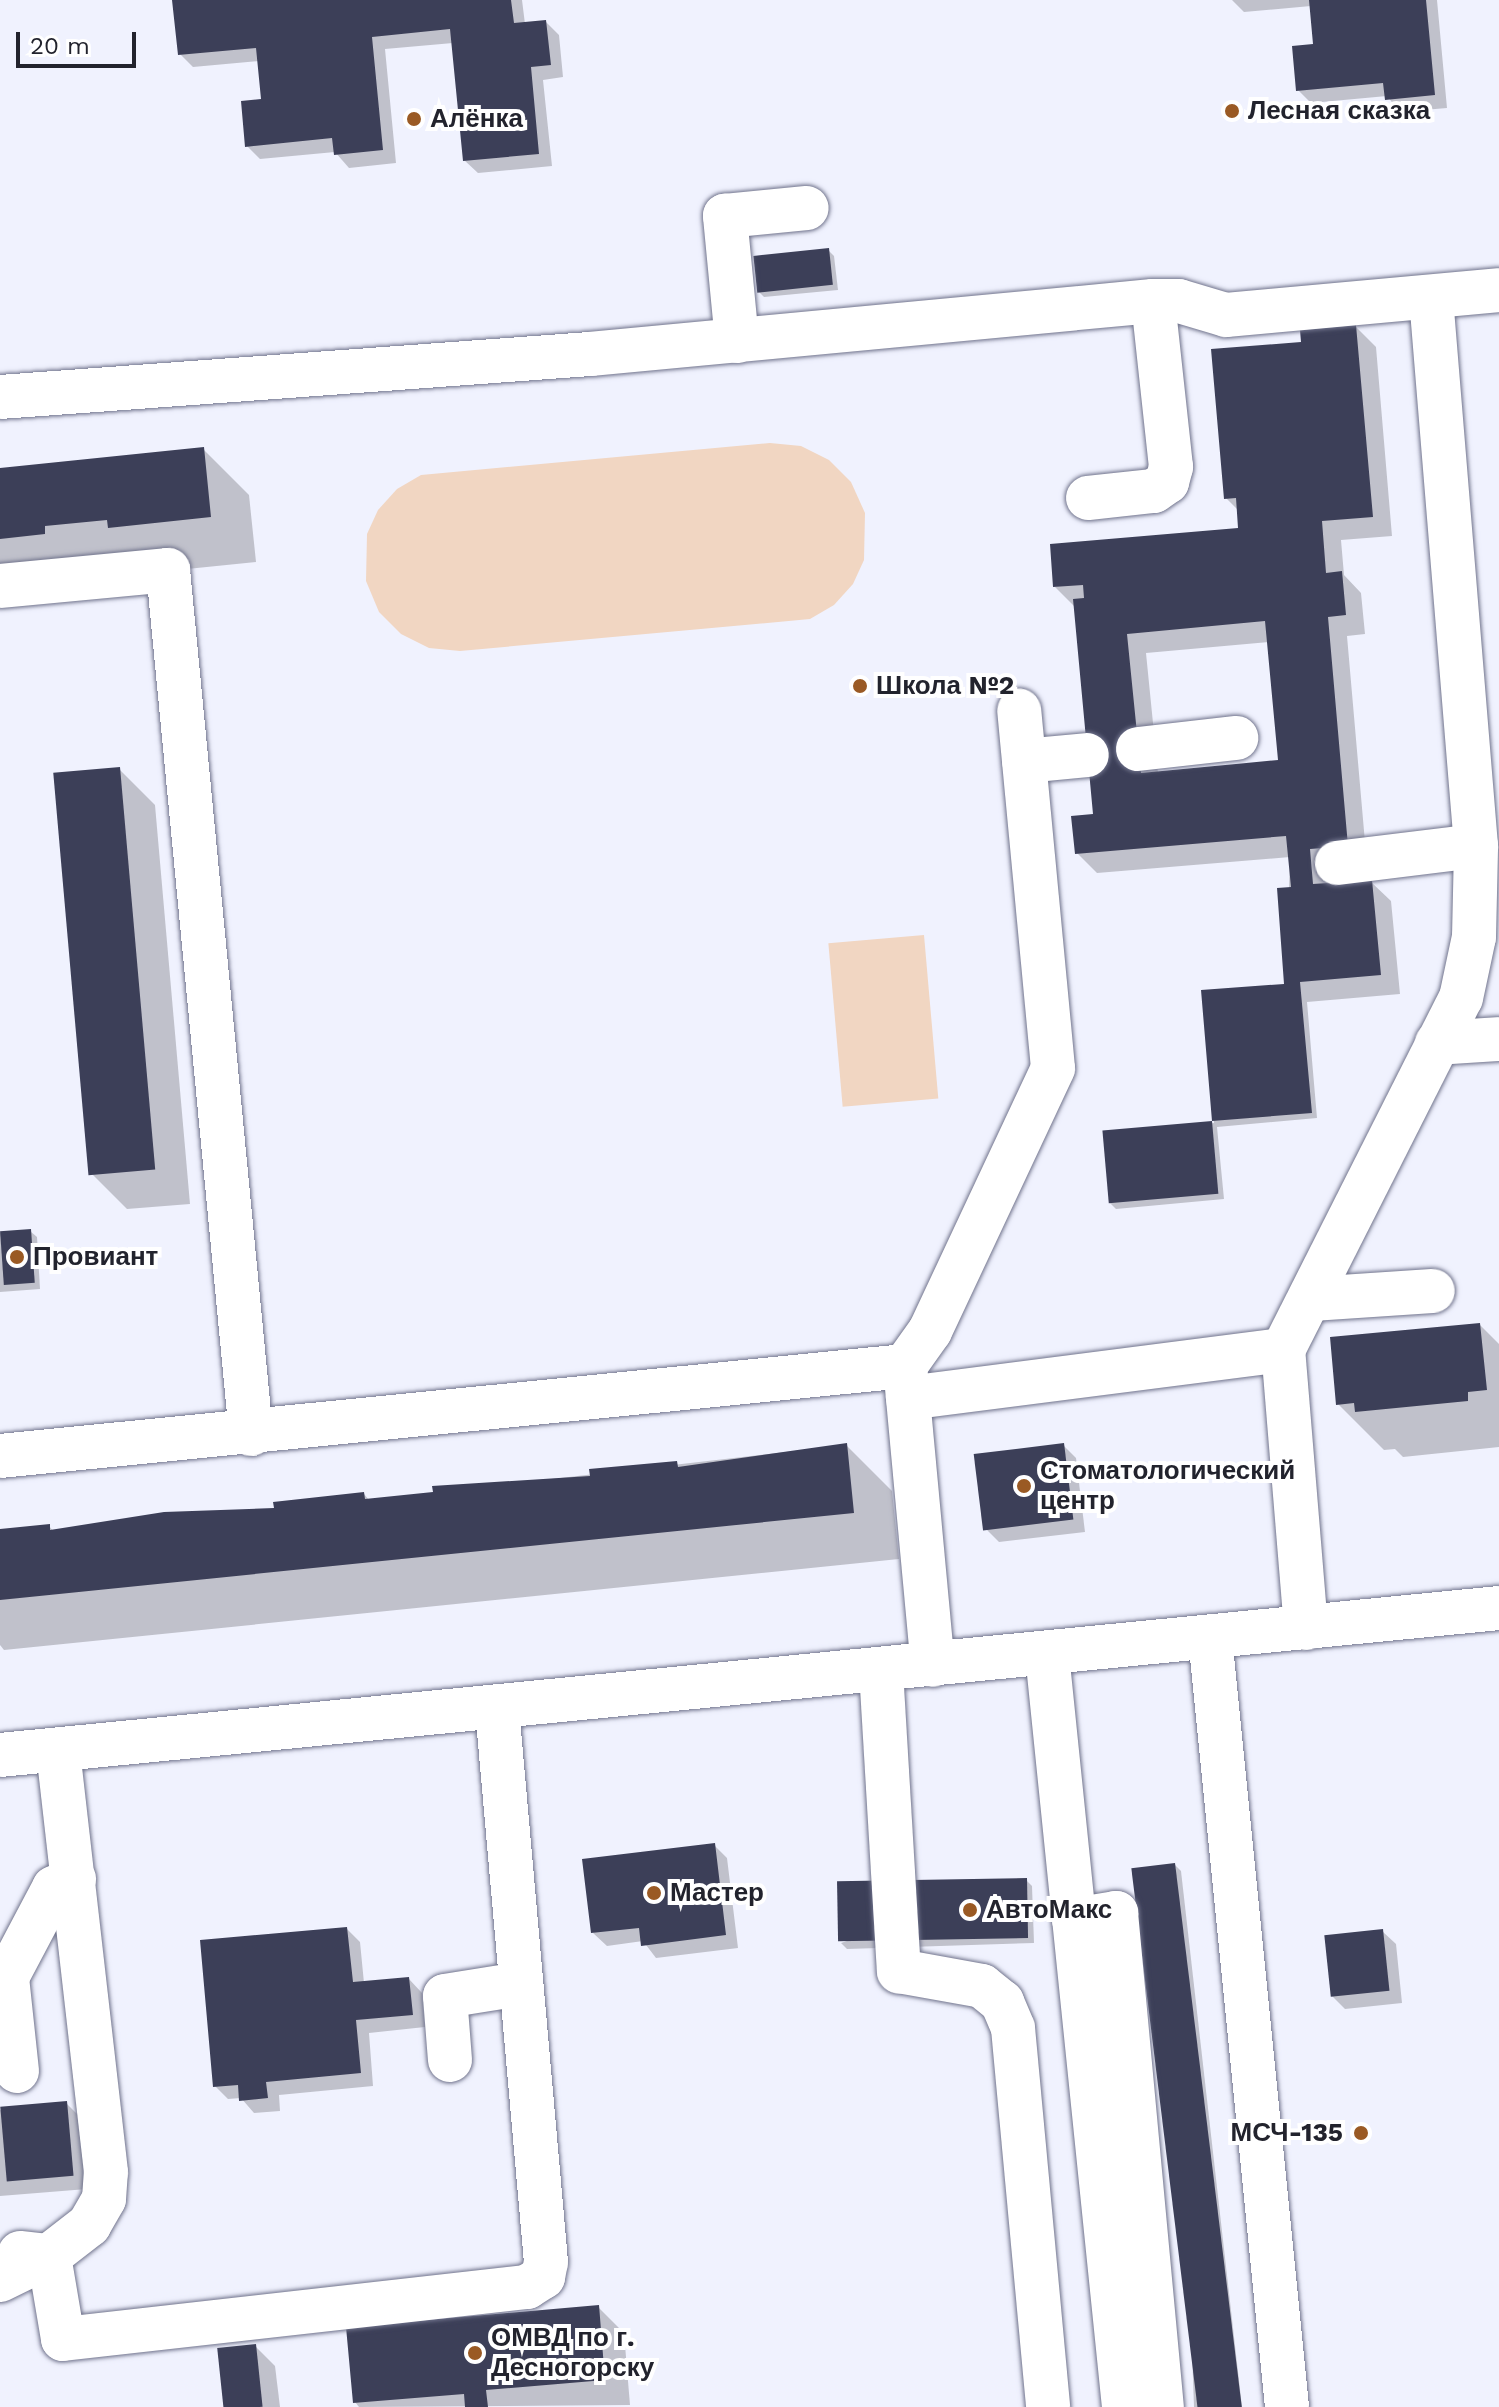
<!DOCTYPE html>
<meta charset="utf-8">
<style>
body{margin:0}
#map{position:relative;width:1499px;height:2407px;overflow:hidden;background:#f0f2fe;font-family:"Work Sans",sans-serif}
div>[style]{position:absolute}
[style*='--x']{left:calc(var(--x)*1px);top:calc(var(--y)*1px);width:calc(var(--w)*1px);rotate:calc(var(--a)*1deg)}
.green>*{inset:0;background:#f1d6c2;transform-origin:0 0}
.shadow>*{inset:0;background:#0003}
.building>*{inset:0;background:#3c3f58;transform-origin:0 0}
.roads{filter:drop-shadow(0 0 2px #70738c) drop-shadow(0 0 2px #70738c)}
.minor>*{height:44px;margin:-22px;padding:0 22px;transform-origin:22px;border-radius:22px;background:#fff}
.dots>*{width:22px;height:22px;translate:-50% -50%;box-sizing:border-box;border:4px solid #fff;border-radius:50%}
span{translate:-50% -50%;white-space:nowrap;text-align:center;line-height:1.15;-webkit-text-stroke:8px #fff;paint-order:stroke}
.poi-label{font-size:26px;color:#22232d;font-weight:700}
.left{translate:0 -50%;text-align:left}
.right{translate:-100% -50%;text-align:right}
.scale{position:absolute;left:16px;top:32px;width:120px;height:36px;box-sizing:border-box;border:4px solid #22232d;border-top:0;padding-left:10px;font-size:24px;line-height:28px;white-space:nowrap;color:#22232d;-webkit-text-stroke:6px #fff;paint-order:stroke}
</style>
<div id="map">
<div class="green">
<div style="clip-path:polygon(770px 443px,801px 446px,829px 460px,851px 482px,865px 513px,864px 560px,853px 584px,834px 605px,810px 619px,460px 651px,429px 648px,401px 634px,379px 612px,366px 581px,367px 534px,378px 510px,397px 489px,421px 475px)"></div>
<div style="left:924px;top:935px;width:164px;height:96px;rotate:85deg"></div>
</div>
<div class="shadow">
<div style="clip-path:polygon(174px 0,522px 0,525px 24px,546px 22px,559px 35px,563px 77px,543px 80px,552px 166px,478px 173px,464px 160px,453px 43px,385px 49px,396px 163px,349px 168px,335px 152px,260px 159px,247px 146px,263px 101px,259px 61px,193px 67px,180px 54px)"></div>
<div style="clip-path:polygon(1232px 0,1437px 0,1447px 108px,1400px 112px,1387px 96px,1311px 103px,1298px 90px,1315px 46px,1311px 6px,1244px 12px)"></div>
<div style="clip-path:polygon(828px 250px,834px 256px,838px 290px,764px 297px,758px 291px)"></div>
<div style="clip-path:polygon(evenodd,1356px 327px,1376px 347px,1392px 536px,1341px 540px,1344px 575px,1361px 593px,1365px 634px,1347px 636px,1367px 865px,1371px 882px,1391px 901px,1400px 994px,1307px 1002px,1317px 1118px,1217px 1127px,1224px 1199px,1116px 1209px,1110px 1203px,1105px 1132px,1214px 1123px,1203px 992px,1286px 985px,1290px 857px,1097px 873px,1077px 853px,1095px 816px,1076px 608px,1055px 587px,1240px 530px,1239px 511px,1226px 498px,1304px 344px,1356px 327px,1269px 642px,1281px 762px,1158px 773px,1146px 653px,1269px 642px)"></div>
<div style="clip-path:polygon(203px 449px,249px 495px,256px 562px,0 588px,0 470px)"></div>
<div style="clip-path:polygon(119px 769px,155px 805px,190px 1204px,127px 1209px,91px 1173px)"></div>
<div style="clip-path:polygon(30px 1231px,37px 1237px,40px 1289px,0 1292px,0 1233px)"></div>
<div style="clip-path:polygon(1480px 1325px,1499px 1344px,1499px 1447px,1403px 1457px,1395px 1449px,1384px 1450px,1338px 1404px)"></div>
<div style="clip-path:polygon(846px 1445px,892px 1491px,899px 1559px,4px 1650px,0 1645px,0 1531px,49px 1526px,54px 1532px,276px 1510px,364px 1494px,369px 1500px)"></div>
<div style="clip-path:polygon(1063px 1445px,1076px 1458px,1085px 1532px,999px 1542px,986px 1529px)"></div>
<div style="clip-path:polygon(714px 1845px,727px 1858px,738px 1948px,656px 1958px,643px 1941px,607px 1946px,593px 1933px)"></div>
<div style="clip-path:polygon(1175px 1865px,1181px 1871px,1242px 2407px,1194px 2407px)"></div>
<div style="clip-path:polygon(1026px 1880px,1032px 1886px,1034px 1943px,847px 1949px,841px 1943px)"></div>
<div style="clip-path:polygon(347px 1929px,360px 1942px,364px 1983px,409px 1979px,422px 1993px,425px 2027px,369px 2033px,373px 2086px,279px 2095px,280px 2111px,254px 2113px,241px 2098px,228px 2099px,215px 2086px)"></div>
<div style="clip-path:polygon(1382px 1931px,1396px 1944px,1402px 2003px,1345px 2009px,1332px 1996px)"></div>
<div style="clip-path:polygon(67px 2104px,80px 2117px,87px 2189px,0 2196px,0 2110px)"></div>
<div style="clip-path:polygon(598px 2307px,624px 2333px,630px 2405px,359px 2407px,355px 2402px)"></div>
<div style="clip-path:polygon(255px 2346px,275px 2366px,280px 2407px,226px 2407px)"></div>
</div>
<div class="building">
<div style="clip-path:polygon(172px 0,511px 0,514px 23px,546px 20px,551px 65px,531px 67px,539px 154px,463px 161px,450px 29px,372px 37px,383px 150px,334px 155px,332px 138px,245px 147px,241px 101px,261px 99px,256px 48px,178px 55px)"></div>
<div style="clip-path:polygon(1309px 0,1426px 0,1435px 95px,1385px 100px,1383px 83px,1296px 91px,1292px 46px,1313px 44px)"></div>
<div style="left:829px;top:248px;width:37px;height:76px;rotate:84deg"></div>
<div style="clip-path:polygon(evenodd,1356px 325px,1373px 517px,1322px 521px,1326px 573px,1342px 571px,1346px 615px,1328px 617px,1348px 846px,1310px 849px,1313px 884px,1372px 880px,1381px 975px,1300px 982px,1312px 1113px,1212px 1121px,1201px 990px,1284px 984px,1277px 888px,1291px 887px,1286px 836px,1075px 854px,1071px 816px,1093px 814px,1073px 599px,1084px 598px,1083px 585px,1053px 587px,1050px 544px,1238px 528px,1236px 498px,1224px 499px,1211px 349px,1301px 342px,1300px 330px,1356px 325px,1265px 621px,1278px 760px,1141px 773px,1127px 634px,1265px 621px)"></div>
<div style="clip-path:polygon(204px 447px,211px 517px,108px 528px,107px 520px,45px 526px,45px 534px,0 539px,0 468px)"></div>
<div style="left:120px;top:767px;width:404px;height:67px;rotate:85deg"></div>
<div style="left:1212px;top:1121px;width:73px;height:110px;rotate:85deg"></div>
<div style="left:31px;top:1229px;width:54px;height:31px;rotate:86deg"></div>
<div style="clip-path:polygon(1480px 1323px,1487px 1390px,1468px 1392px,1468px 1401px,1355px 1412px,1354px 1403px,1336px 1405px,1330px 1337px)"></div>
<div style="clip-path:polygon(847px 1443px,854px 1513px,0 1600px,0 1529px,50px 1524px,50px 1530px,164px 1512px,274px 1508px,273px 1502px,364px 1492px,365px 1499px,433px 1492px,432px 1486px,590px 1476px,589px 1469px,677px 1461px,678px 1467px)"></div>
<div style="left:1064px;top:1443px;width:77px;height:91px;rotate:83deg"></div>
<div style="clip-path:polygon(715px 1843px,726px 1935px,641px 1946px,639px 1928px,591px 1933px,582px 1859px)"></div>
<div style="left:1175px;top:1863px;width:548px;height:44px;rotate:83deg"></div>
<div style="left:1027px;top:1878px;width:60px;height:190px;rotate:89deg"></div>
<div style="clip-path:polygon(347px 1927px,353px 1982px,409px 1977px,413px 2015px,356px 2020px,361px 2073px,266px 2082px,268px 2098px,239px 2101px,238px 2085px,213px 2087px,200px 1940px)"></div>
<div style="left:1383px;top:1929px;width:62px;height:59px;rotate:84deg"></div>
<div style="left:67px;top:2101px;width:75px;height:67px;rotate:85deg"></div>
<div style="clip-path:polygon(599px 2305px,605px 2380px,486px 2390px,488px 2407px,465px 2407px,464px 2394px,353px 2403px,346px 2327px)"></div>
<div style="left:256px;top:2344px;width:63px;height:39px;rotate:84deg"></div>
</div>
<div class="roads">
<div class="minor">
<div style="--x:737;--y:341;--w:126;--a:-95.5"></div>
<div style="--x:725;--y:216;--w:82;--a:-5.6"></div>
<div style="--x:0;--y:397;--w:592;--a:-4.17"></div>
<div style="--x:590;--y:354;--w:565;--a:-5.38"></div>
<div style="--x:1153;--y:301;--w:26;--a:0"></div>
<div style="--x:1179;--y:301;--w:49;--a:16.6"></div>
<div style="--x:1226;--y:315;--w:274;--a:-5.2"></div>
<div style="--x:1088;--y:498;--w:66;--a:-6.1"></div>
<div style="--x:1154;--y:491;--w:16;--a:-35"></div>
<div style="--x:1167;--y:482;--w:16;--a:-75"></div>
<div style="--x:1171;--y:467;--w:167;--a:-96.2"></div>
<div style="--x:0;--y:586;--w:169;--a:-5.4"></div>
<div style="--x:168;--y:570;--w:868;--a:84.51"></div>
<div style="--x:1138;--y:749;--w:99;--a:-6.4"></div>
<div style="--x:1024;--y:761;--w:63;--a:-5.4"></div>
<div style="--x:1337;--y:863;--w:140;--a:-7"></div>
<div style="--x:1437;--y:1043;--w:62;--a:-3.7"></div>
<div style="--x:1311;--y:1299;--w:122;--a:-3.8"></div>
<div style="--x:905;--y:1366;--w:43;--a:-54.5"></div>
<div style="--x:930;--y:1331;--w:290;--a:-64.9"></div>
<div style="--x:1053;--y:1068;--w:359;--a:-95.4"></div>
<div style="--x:908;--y:1398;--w:378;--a:-7.3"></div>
<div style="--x:0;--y:1456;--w:909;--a:-5.68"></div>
<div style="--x:905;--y:1366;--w:300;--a:84.7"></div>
<div style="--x:1306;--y:1628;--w:279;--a:-94.7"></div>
<div style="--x:1283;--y:1350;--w:394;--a:-63.2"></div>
<div style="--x:1461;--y:998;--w:62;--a:-78"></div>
<div style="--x:1474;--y:937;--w:91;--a:-88.7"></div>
<div style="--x:1476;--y:846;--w:550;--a:-94.69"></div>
<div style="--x:1210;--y:1637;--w:774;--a:84.29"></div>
<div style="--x:1047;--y:1654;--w:757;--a:84.16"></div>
<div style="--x:881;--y:1670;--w:302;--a:86.6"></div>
<div style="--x:899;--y:1971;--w:84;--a:10.2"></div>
<div style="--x:982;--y:1986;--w:26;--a:39"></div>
<div style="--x:1002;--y:2002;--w:28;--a:67"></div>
<div style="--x:1013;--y:2028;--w:381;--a:84.7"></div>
<div style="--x:0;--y:1755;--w:1506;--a:-5.6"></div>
<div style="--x:1074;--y:1920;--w:43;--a:-9.5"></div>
<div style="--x:1116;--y:1913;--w:496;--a:84.7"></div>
<div style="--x:450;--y:2060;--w:64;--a:-94.5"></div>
<div style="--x:445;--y:1996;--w:76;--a:-9.1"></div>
<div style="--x:17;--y:2071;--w:95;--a:-96.1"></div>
<div style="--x:7;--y:1977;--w:101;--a:-62.2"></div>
<div style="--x:54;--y:1888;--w:22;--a:-24"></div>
<div style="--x:20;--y:2253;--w:29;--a:6"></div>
<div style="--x:49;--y:2256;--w:51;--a:-37.8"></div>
<div style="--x:89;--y:2225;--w:30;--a:-60"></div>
<div style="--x:104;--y:2199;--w:27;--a:-86"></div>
<div style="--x:106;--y:2172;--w:425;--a:-96.5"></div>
<div style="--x:0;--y:2280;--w:55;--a:-26.1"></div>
<div style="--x:49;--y:2256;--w:84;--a:80.4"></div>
<div style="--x:63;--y:2339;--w:467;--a:-6.4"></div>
<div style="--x:527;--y:2287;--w:19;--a:-32"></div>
<div style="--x:543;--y:2277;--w:15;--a:-79"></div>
<div style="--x:546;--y:2262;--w:555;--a:-95.06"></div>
</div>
</div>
<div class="dots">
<div style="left:1232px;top:111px;background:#9a5a24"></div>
<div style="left:414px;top:119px;background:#9a5a24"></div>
<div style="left:860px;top:686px;background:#9a5a24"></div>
<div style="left:17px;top:1257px;background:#9a5a24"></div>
<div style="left:1024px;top:1486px;background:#9a5a24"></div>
<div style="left:654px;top:1893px;background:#9a5a24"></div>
<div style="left:970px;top:1910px;background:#9a5a24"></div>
<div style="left:1361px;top:2133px;background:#9a5a24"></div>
<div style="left:475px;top:2353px;background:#9a5a24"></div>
</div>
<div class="poi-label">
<span class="left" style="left:1248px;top:111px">Лесная сказка</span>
<span class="left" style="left:430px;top:119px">Алёнка</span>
<span class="left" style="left:876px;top:686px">Школа №2</span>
<span class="left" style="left:33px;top:1257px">Провиант</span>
<span class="left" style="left:1040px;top:1486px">Стоматологический<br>центр</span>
<span class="left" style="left:670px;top:1893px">Мастер</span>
<span class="left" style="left:986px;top:1910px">АвтоМакс</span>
<span class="right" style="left:1343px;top:2133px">МСЧ-135</span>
<span class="left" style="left:491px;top:2353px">ОМВД по г.<br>Десногорску</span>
</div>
<div class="scale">20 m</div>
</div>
